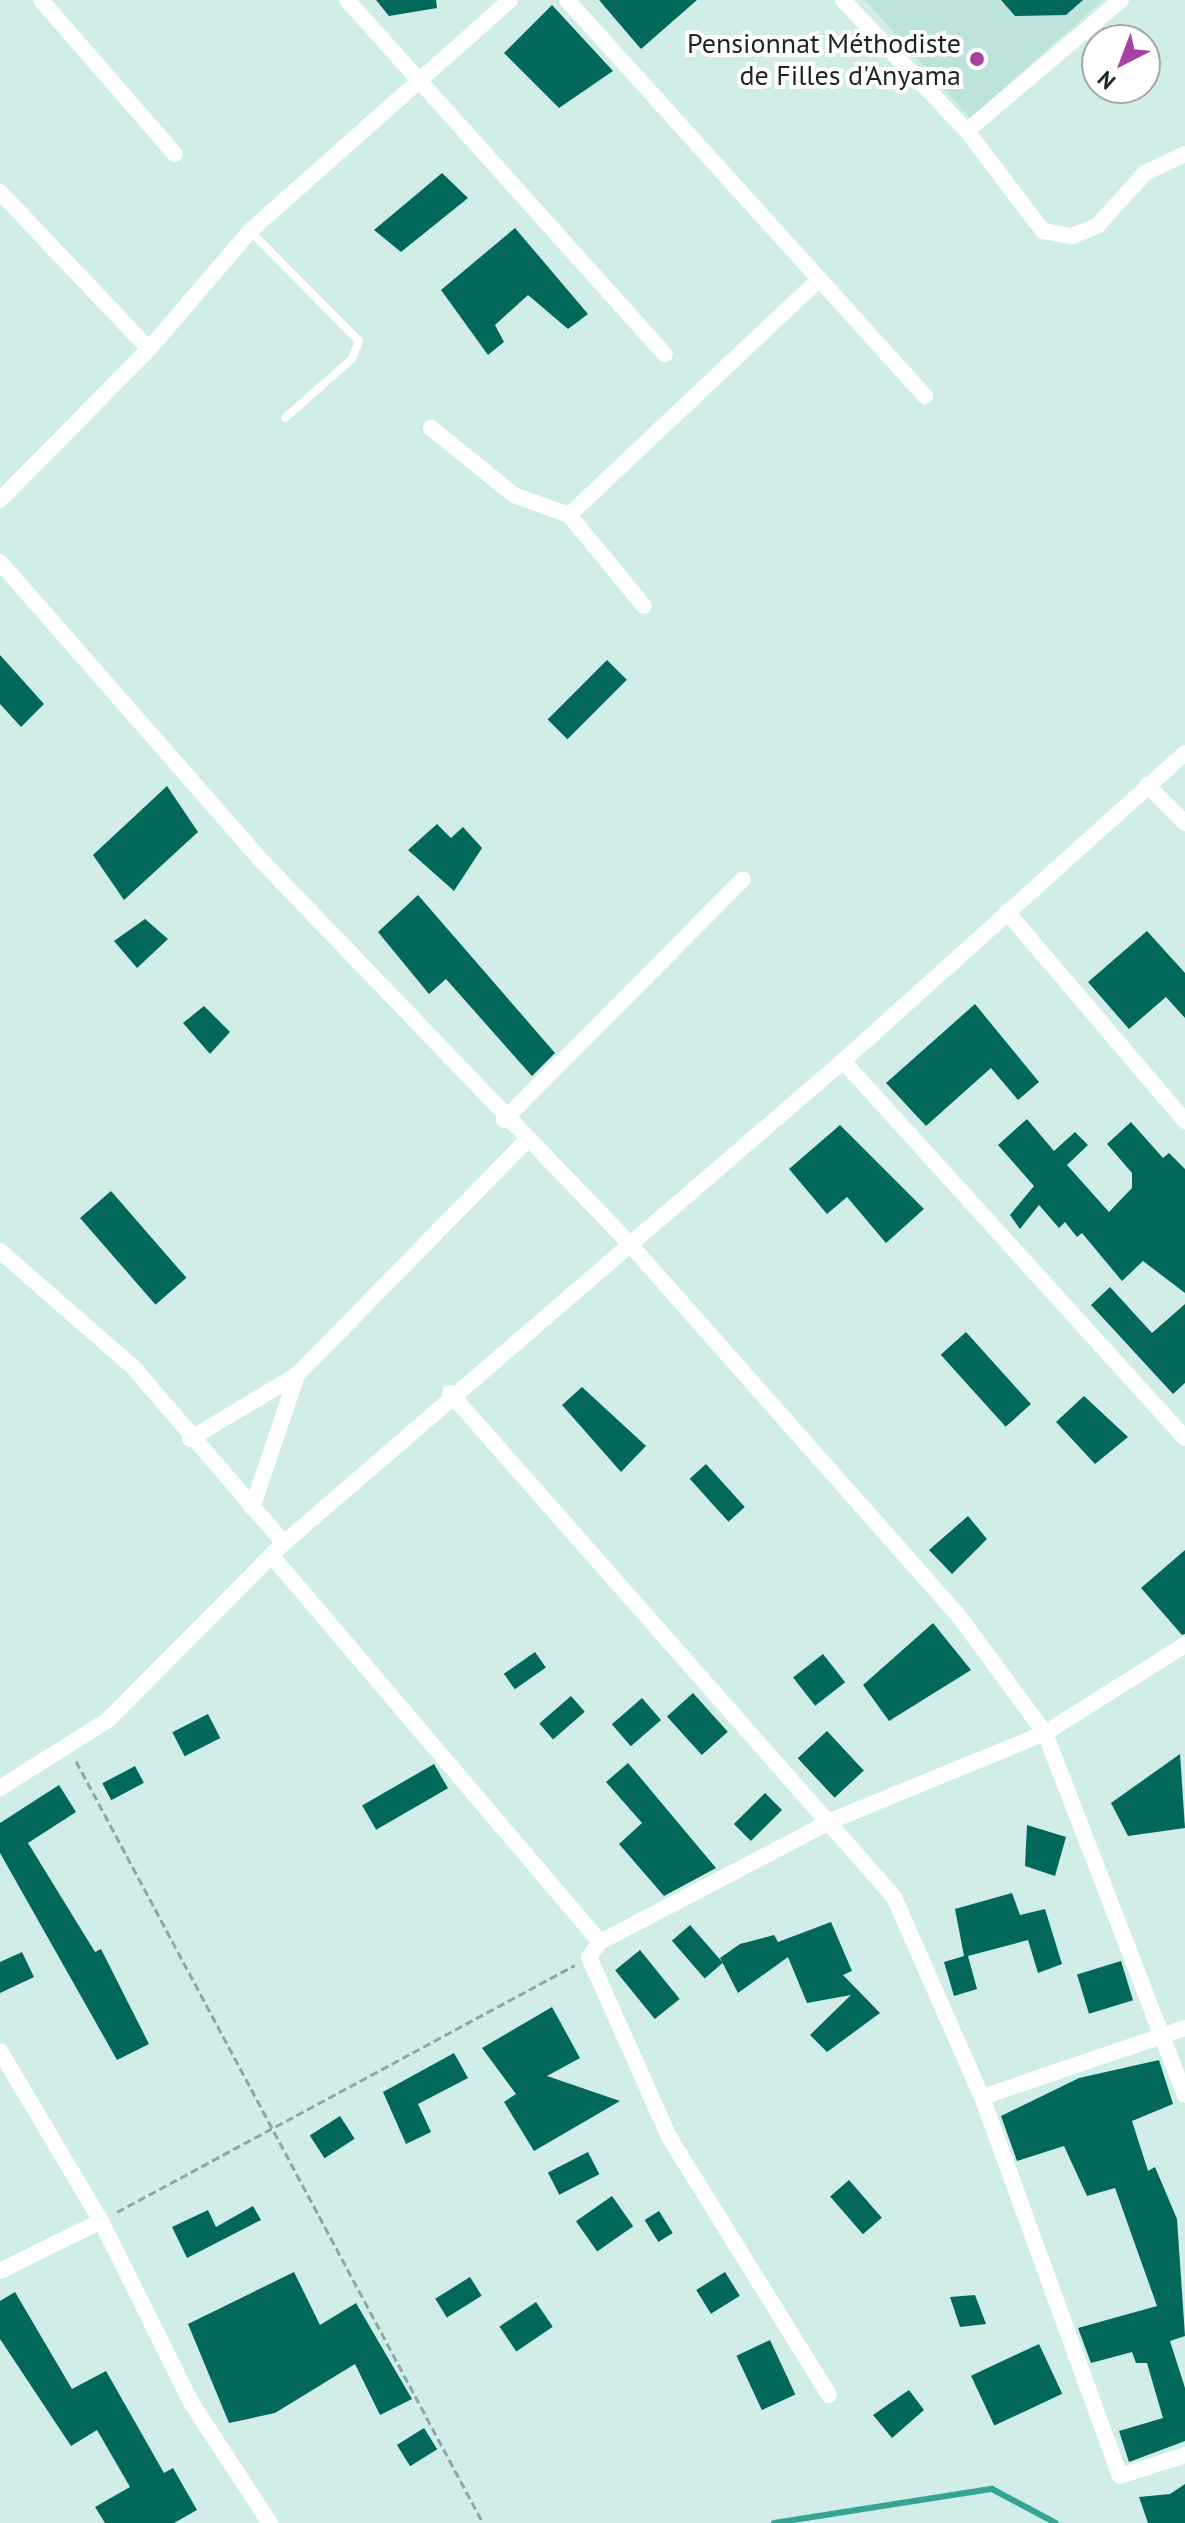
<!DOCTYPE html>
<meta charset="utf-8">
<style>
body{margin:0}
#map{position:relative;width:1185px;height:2523px;overflow:hidden;background:#d0eee7;font-family:"PT Sans",sans-serif}
div>[style]{position:absolute}
[style*='--x']{left:calc(var(--x)*1px);top:calc(var(--y)*1px);width:calc(var(--w)*1px);rotate:calc(var(--a)*1deg)}
.built>*{inset:0;background:#bce4da}
.stream>*{height:6px;margin:-3px;padding:0 3px;transform-origin:3px;border-radius:3px;background:#33a592}
.building>*{inset:0;background:#02685a;transform-origin:0 0}
.path>*{height:3px;margin-top:-1.5px;transform-origin:0;background:repeating-linear-gradient(90deg,#8fa6a1 0 8px,transparent 0 12px)}
.lane>*{height:8px;margin:-4px;padding:0 4px;transform-origin:4px;border-radius:4px;background:#fff}
.street>*{height:16px;margin:-8px;padding:0 8px;transform-origin:8px;border-radius:8px;background:#fff}
.dots>*{width:22px;height:22px;translate:-50% -50%;box-sizing:border-box;border:4px solid #fff;border-radius:50%}
span{translate:-50% -50%;white-space:nowrap;text-align:center;line-height:1.15;-webkit-text-stroke:8px #fff;paint-order:stroke}
.poi-label{font-size:28px;color:#1b2624}
.right{translate:-100% -50%;text-align:right}
.north{position:absolute;left:1081px;top:24px;width:80px;height:80px;box-sizing:border-box;background:#fff;border:2px solid #a4a8a7;border-radius:50%;rotate:222deg;font-size:22px;font-weight:700;line-height:32px;text-align:center;color:#1b2624}
.north::after{content:'';display:block;margin:auto;width:28px;height:36px;background:#a841a4;clip-path:polygon(50% 0,100% 100%,50% 72%,0 100%)}
</style>
<div id="map">
<div class="built">
<div style="clip-path:polygon(865px 0,1103px 0,970px 118px)"></div>
</div>
<div class="stream">
<div style="--x:774;--y:2523;--w:221;--a:-8.9"></div>
<div style="--x:992;--y:2489;--w:72;--a:28"></div>
</div>
<div class="building">
<div style="clip-path:polygon(376px 0,436px 0,437px 8px,389px 16px)"></div>
<div style="clip-path:polygon(599px 0,697px 0,641px 49px)"></div>
<div style="clip-path:polygon(1001px 0,1083px 0,1066px 15px,1015px 16px)"></div>
<div style="clip-path:polygon(552px 5px,613px 71px,559px 108px,504px 53px)"></div>
<div style="clip-path:polygon(442px 173px,468px 198px,401px 252px,374px 230px)"></div>
<div style="clip-path:polygon(515px 228px,588px 314px,568px 329px,528px 295px,495px 325px,504px 342px,488px 355px,441px 290px)"></div>
<div style="clip-path:polygon(0 655px,44px 704px,21px 727px,0 704px)"></div>
<div style="left:607px;top:660px;width:28px;height:84px;rotate:45deg"></div>
<div style="clip-path:polygon(167px 786px,198px 832px,124px 900px,93px 855px)"></div>
<div style="clip-path:polygon(437px 824px,451px 838px,463px 827px,482px 848px,454px 891px,408px 850px)"></div>
<div style="clip-path:polygon(418px 895px,555px 1053px,532px 1076px,446px 979px,429px 994px,378px 932px)"></div>
<div style="clip-path:polygon(145px 919px,168px 939px,137px 968px,114px 941px)"></div>
<div style="clip-path:polygon(1147px 931px,1185px 973px,1185px 1018px,1166px 997px,1129px 1029px,1088px 982px)"></div>
<div style="clip-path:polygon(975px 1004px,1039px 1082px,1018px 1100px,991px 1068px,926px 1126px,886px 1083px)"></div>
<div style="clip-path:polygon(204px 1006px,230px 1032px,210px 1054px,183px 1023px)"></div>
<div style="clip-path:polygon(1027px 1119px,1054px 1151px,1075px 1132px,1088px 1145px,1067px 1165px,1109px 1212px,1132px 1188px,1132px 1173px,1107px 1144px,1131px 1122px,1163px 1158px,1169px 1153px,1185px 1169px,1185px 1293px,1143px 1261px,1122px 1281px,1082px 1233px,1077px 1237px,1065px 1222px,1059px 1228px,1039px 1205px,1020px 1229px,1010px 1215px,1034px 1186px,998px 1145px)"></div>
<div style="clip-path:polygon(840px 1125px,924px 1209px,886px 1243px,847px 1197px,827px 1214px,789px 1169px)"></div>
<div style="left:111px;top:1191px;width:115px;height:41px;rotate:49deg"></div>
<div style="clip-path:polygon(1110px 1287px,1152px 1333px,1185px 1304px,1185px 1383px,1173px 1394px,1091px 1305px)"></div>
<div style="left:966px;top:1332px;width:97px;height:34px;rotate:48deg"></div>
<div style="clip-path:polygon(582px 1387px,646px 1446px,621px 1472px,562px 1405px)"></div>
<div style="clip-path:polygon(1084px 1396px,1128px 1437px,1095px 1464px,1056px 1422px)"></div>
<div style="left:706px;top:1464px;width:58px;height:22px;rotate:48deg"></div>
<div style="clip-path:polygon(968px 1516px,987px 1539px,952px 1574px,929px 1550px)"></div>
<div style="clip-path:polygon(1185px 1550px,1185px 1634px,1182px 1635px,1141px 1588px)"></div>
<div style="clip-path:polygon(933px 1623px,971px 1670px,889px 1721px,863px 1685px)"></div>
<div style="left:535px;top:1652px;width:19px;height:38px;rotate:55deg"></div>
<div style="left:823px;top:1654px;width:36px;height:38px;rotate:52deg"></div>
<div style="left:693px;top:1693px;width:52px;height:35px;rotate:48deg"></div>
<div style="left:571px;top:1696px;width:21px;height:42px;rotate:49deg"></div>
<div style="left:642px;top:1698px;width:29px;height:40px;rotate:49deg"></div>
<div style="left:208px;top:1714px;width:27px;height:40px;rotate:63deg"></div>
<div style="left:827px;top:1731px;width:54px;height:40px;rotate:47deg"></div>
<div style="clip-path:polygon(1180px 1754px,1185px 1828px,1128px 1836px,1111px 1803px)"></div>
<div style="clip-path:polygon(628px 1763px,716px 1868px,664px 1896px,619px 1844px,642px 1823px,606px 1782px)"></div>
<div style="left:434px;top:1764px;width:28px;height:83px;rotate:60deg"></div>
<div style="left:135px;top:1766px;width:19px;height:37px;rotate:62deg"></div>
<div style="clip-path:polygon(59px 1785px,76px 1812px,28px 1843px,95px 1952px,101px 1949px,149px 2044px,117px 2060px,0 1853px,0 1823px)"></div>
<div style="left:765px;top:1793px;width:24px;height:44px;rotate:45deg"></div>
<div style="clip-path:polygon(1027px 1825px,1066px 1837px,1055px 1876px,1025px 1866px)"></div>
<div style="clip-path:polygon(1012px 1893px,1020px 1915px,1045px 1909px,1062px 1964px,1038px 1973px,1028px 1940px,968px 1956px,977px 1989px,954px 1996px,944px 1962px,964px 1956px,955px 1909px)"></div>
<div style="clip-path:polygon(831px 1922px,852px 1971px,843px 1975px,880px 2013px,827px 2052px,810px 2035px,851px 1995px,807px 2003px,788px 1957px,738px 1993px,720px 1958px,740px 1944px,774px 1935px,778px 1942px)"></div>
<div style="left:690px;top:1925px;width:50px;height:24px;rotate:49deg"></div>
<div style="left:640px;top:1950px;width:63px;height:32px;rotate:51deg"></div>
<div style="clip-path:polygon(22px 1952px,34px 1977px,0 1993px,0 1962px)"></div>
<div style="left:1121px;top:1961px;width:41px;height:46px;rotate:73deg"></div>
<div style="clip-path:polygon(552px 2007px,580px 2058px,547px 2076px,620px 2101px,534px 2151px,504px 2102px,516px 2094px,482px 2048px)"></div>
<div style="clip-path:polygon(454px 2053px,468px 2078px,418px 2104px,431px 2132px,406px 2144px,383px 2092px)"></div>
<div style="clip-path:polygon(1159px 2060px,1173px 2104px,1132px 2121px,1148px 2171px,1155px 2167px,1177px 2219px,1185px 2336px,1170px 2341px,1185px 2388px,1185px 2441px,1129px 2462px,1119px 2431px,1163px 2418px,1147px 2363px,1136px 2363px,1132px 2352px,1091px 2363px,1078px 2328px,1157px 2306px,1115px 2188px,1087px 2196px,1064px 2146px,1017px 2161px,1001px 2116px,1079px 2078px)"></div>
<div style="left:340px;top:2116px;width:27px;height:36px;rotate:57deg"></div>
<div style="left:588px;top:2152px;width:25px;height:45px;rotate:63deg"></div>
<div style="left:849px;top:2180px;width:50px;height:25px;rotate:49deg"></div>
<div style="left:612px;top:2196px;width:37px;height:44px;rotate:55deg"></div>
<div style="clip-path:polygon(253px 2206px,261px 2220px,187px 2258px,172px 2227px,208px 2210px,216px 2227px)"></div>
<div style="left:659px;top:2211px;width:26px;height:17px;rotate:58deg"></div>
<div style="clip-path:polygon(294px 2272px,320px 2325px,356px 2303px,412px 2399px,380px 2415px,355px 2364px,275px 2413px,229px 2423px,188px 2324px)"></div>
<div style="left:725px;top:2272px;width:28px;height:34px;rotate:58deg"></div>
<div style="left:470px;top:2277px;width:22px;height:41px;rotate:58deg"></div>
<div style="clip-path:polygon(15px 2292px,72px 2389px,106px 2371px,164px 2473px,173px 2468px,197px 2510px,174px 2523px,105px 2523px,95px 2507px,130px 2487px,97px 2430px,71px 2446px,0 2339px,0 2301px)"></div>
<div style="clip-path:polygon(975px 2295px,986px 2324px,960px 2327px,950px 2297px)"></div>
<div style="left:536px;top:2302px;width:30px;height:44px;rotate:56deg"></div>
<div style="left:770px;top:2340px;width:60px;height:37px;rotate:65deg"></div>
<div style="left:1039px;top:2344px;width:55px;height:75px;rotate:65deg"></div>
<div style="clip-path:polygon(909px 2390px,924px 2410px,892px 2438px,873px 2415px)"></div>
<div style="left:424px;top:2428px;width:25px;height:32px;rotate:58deg"></div>
<div style="clip-path:polygon(1185px 2484px,1185px 2523px,1148px 2523px,1139px 2497px,1170px 2494px)"></div>
</div>
<div class="path">
<div style="--x:76;--y:1761;--w:864;--a:61.89"></div>
<div style="--x:117;--y:2212;--w:520;--a:-28.34"></div>
</div>
<div class="lane">
<div style="--x:250;--y:231;--w:155;--a:45.3"></div>
<div style="--x:359;--y:341;--w:19;--a:111"></div>
<div style="--x:352;--y:359;--w:89;--a:138.6"></div>
</div>
<div class="street">
<div style="--x:41;--y:0;--w:204;--a:49"></div>
<div style="--x:347;--y:0;--w:476;--a:48.1"></div>
<div style="--x:567;--y:0;--w:534;--a:47.89"></div>
<div style="--x:843;--y:0;--w:180;--a:46.6"></div>
<div style="--x:967;--y:131;--w:126;--a:52.8"></div>
<div style="--x:1043;--y:231;--w:29;--a:10"></div>
<div style="--x:1072;--y:236;--w:27;--a:-22"></div>
<div style="--x:1097;--y:226;--w:72;--a:-47.8"></div>
<div style="--x:1145;--y:173;--w:44;--a:-25.4"></div>
<div style="--x:967;--y:131;--w:202;--a:-40.4"></div>
<div style="--x:0;--y:192;--w:216;--a:46.5"></div>
<div style="--x:431;--y:428;--w:107;--a:38.9"></div>
<div style="--x:514;--y:495;--w:59;--a:20"></div>
<div style="--x:0;--y:500;--w:212;--a:-45.4"></div>
<div style="--x:149;--y:349;--w:155;--a:-49.4"></div>
<div style="--x:250;--y:231;--w:348;--a:-41.6"></div>
<div style="--x:0;--y:562;--w:392;--a:48.8"></div>
<div style="--x:258;--y:857;--w:533;--a:46.14"></div>
<div style="--x:627;--y:1241;--w:499;--a:48.5"></div>
<div style="--x:958;--y:1615;--w:147;--a:53.6"></div>
<div style="--x:1045;--y:1733;--w:388;--a:68.9"></div>
<div style="--x:644;--y:606;--w:118;--a:-129.5"></div>
<div style="--x:569;--y:515;--w:342;--a:-43.3"></div>
<div style="--x:1147;--y:785;--w:54;--a:45"></div>
<div style="--x:1007;--y:912;--w:275;--a:49.6"></div>
<div style="--x:843;--y:1061;--w:509;--a:47.79"></div>
<div style="--x:504;--y:1120;--w:339;--a:-45.2"></div>
<div style="--x:0;--y:1251;--w:176;--a:41.1"></div>
<div style="--x:133;--y:1367;--w:232;--a:49.4"></div>
<div style="--x:450;--y:1393;--w:672;--a:48.62"></div>
<div style="--x:894;--y:1897;--w:219;--a:66.3"></div>
<div style="--x:190;--y:1439;--w:125;--a:-30.9"></div>
<div style="--x:252;--y:1508;--w:140;--a:-71.3"></div>
<div style="--x:297;--y:1375;--w:327;--a:-45.6"></div>
<div style="--x:271;--y:1555;--w:508;--a:49.63"></div>
<div style="--x:0;--y:1788;--w:128;--a:-32.2"></div>
<div style="--x:108;--y:1720;--w:250;--a:-45.2"></div>
<div style="--x:284;--y:1543;--w:738;--a:-40.77"></div>
<div style="--x:843;--y:1061;--w:460;--a:-42"></div>
<div style="--x:1185;--y:2028;--w:214;--a:161.2"></div>
<div style="--x:982;--y:2097;--w:403;--a:70"></div>
<div style="--x:1120;--y:2476;--w:68;--a:-17.9"></div>
<div style="--x:0;--y:2051;--w:198;--a:59.3"></div>
<div style="--x:101;--y:2221;--w:204;--a:63.6"></div>
<div style="--x:192;--y:2404;--w:142;--a:56.8"></div>
<div style="--x:0;--y:2271;--w:113;--a:-26.3"></div>
<div style="--x:829;--y:2395;--w:301;--a:-121.8"></div>
<div style="--x:670;--y:2139;--w:199;--a:-114"></div>
<div style="--x:589;--y:1957;--w:19;--a:-54"></div>
<div style="--x:600;--y:1942;--w:263;--a:-27.6"></div>
<div style="--x:833;--y:1820;--w:229;--a:-22.3"></div>
<div style="--x:1045;--y:1733;--w:165;--a:-32.2"></div>
</div>
<div class="dots">
<div style="left:977px;top:59px;background:#a841a4"></div>
</div>
<div class="poi-label">
<span class="right" style="left:961px;top:59px">Pensionnat Méthodiste<br>de Filles d'Anyama</span>
</div>
<div class="north">N</div>
</div>
